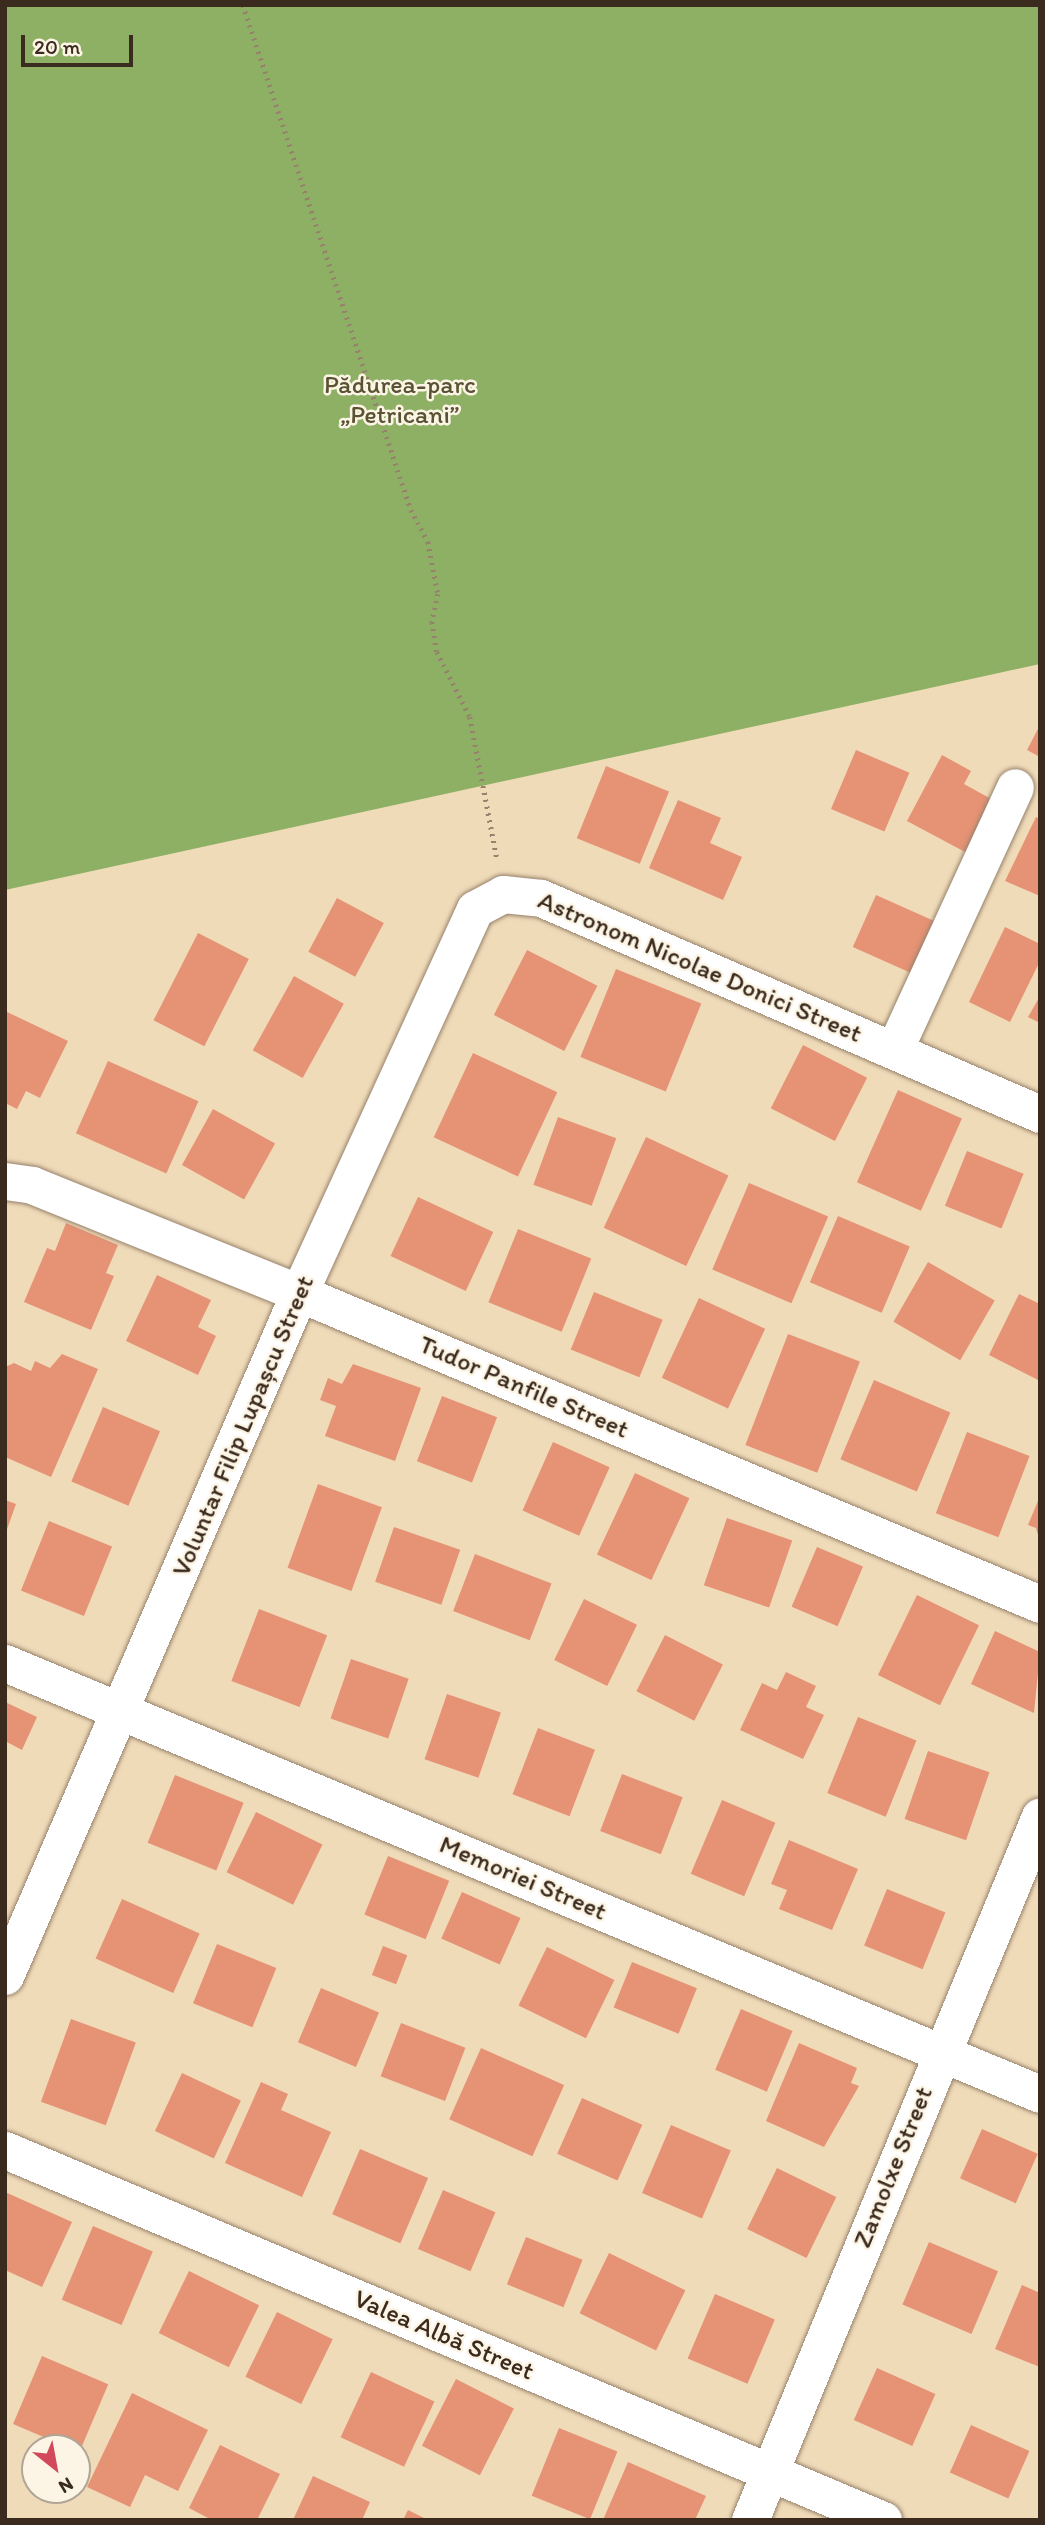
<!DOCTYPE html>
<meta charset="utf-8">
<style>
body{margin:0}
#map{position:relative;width:1045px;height:2525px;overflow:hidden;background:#f0dbb9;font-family:Itim,sans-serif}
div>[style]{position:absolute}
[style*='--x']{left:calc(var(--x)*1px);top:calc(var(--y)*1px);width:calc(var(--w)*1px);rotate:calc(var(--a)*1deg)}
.forest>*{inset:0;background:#8db064}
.building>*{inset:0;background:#e59275;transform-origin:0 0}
.path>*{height:4.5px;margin-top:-2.25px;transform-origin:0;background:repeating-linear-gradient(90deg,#96826c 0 2px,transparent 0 7px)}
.roads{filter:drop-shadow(0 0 2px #96826c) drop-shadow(0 0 2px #96826c)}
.minor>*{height:37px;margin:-18.5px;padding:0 18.5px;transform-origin:18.5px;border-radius:18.5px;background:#fff}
span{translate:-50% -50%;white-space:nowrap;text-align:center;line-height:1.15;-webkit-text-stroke:5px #fcf5e5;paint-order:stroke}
.park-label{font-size:26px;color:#595333}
.street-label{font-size:26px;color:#3b2a1e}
.frame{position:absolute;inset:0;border:7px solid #3b2a1e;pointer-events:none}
.north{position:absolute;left:21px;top:2434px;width:70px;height:70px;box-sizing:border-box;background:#fcf5e5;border:2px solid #afa495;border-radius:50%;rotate:149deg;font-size:19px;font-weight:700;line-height:28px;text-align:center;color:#3b2a1e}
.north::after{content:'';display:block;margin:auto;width:24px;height:32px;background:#d1495b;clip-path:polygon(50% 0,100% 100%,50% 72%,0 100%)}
.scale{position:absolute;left:21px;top:35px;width:112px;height:32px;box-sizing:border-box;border:4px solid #3b2a1e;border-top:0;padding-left:9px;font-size:21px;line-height:24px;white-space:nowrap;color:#3b2a1e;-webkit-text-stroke:5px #fcf5e5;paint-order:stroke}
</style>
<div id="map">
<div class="forest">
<div style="clip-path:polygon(5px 5px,1040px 5px,1040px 664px,5px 890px)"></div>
</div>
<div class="building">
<div style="clip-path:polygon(1040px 725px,1040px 757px,1027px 750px)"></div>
<div style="left:856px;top:750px;width:58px;height:64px;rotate:23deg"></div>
<div style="clip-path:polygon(942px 755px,971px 771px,964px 784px,993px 800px,965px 852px,907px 821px)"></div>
<div style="left:606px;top:766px;width:68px;height:78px;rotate:22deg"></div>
<div style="clip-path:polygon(678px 800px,721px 818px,710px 843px,742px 857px,723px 900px,649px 868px)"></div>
<div style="clip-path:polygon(1036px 817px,1040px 819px,1040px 896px,1005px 881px)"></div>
<div style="left:876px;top:895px;width:68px;height:57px;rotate:24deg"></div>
<div style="left:337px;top:898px;width:53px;height:61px;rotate:28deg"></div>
<div style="clip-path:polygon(1005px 927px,1040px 944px,1040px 961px,1010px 1022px,969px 1002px)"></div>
<div style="left:198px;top:933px;width:57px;height:98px;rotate:27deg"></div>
<div style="left:527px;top:950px;width:79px;height:73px;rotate:27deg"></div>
<div style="left:616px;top:969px;width:92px;height:95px;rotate:22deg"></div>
<div style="left:294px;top:976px;width:57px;height:85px;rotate:29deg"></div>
<div style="clip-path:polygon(1040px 996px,1040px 1023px,1028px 1017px)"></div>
<div style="clip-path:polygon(5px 1011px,68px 1041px,40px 1098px,26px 1091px,17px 1109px,5px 1103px)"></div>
<div style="left:803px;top:1045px;width:72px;height:71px;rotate:27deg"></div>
<div style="left:473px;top:1053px;width:93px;height:93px;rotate:25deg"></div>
<div style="left:108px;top:1061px;width:99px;height:79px;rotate:24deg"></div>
<div style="left:898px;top:1090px;width:70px;height:101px;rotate:24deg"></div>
<div style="left:213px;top:1109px;width:71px;height:64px;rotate:29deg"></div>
<div style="left:558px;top:1117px;width:62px;height:72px;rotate:20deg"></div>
<div style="left:646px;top:1137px;width:91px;height:100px;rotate:25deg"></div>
<div style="left:967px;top:1151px;width:61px;height:59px;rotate:22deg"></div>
<div style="left:749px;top:1183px;width:86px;height:94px;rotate:23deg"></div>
<div style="left:418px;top:1197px;width:83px;height:65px;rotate:25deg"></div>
<div style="left:838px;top:1216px;width:78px;height:72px;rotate:23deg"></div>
<div style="clip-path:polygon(66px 1223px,118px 1245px,106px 1273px,114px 1276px,91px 1330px,24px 1302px,47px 1248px,55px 1251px)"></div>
<div style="left:518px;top:1229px;width:79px;height:79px;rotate:22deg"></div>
<div style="left:928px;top:1262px;width:77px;height:69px;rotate:30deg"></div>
<div style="clip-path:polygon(157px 1275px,211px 1300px,198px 1327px,216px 1336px,198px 1375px,126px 1341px)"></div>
<div style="left:594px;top:1292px;width:74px;height:62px;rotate:22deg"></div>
<div style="clip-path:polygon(1019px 1294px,1040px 1304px,1040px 1381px,989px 1355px)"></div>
<div style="left:699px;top:1298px;width:73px;height:88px;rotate:25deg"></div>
<div style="left:788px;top:1334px;width:77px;height:119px;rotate:21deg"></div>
<div style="clip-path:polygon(62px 1354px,98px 1369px,51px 1477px,5px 1457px,5px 1367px,14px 1363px,31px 1371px,35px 1361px,50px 1368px)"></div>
<div style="clip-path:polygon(353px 1364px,421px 1388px,395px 1461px,325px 1436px,336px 1406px,320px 1400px,328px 1378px,342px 1384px)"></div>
<div style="left:874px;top:1380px;width:83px;height:86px;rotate:23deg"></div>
<div style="left:442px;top:1396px;width:59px;height:70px;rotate:21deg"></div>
<div style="left:103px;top:1407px;width:62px;height:81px;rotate:23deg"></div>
<div style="left:967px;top:1432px;width:67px;height:87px;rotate:21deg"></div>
<div style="left:553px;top:1442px;width:62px;height:75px;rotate:24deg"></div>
<div style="left:635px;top:1473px;width:60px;height:90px;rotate:25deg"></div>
<div style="left:318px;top:1484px;width:68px;height:89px;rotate:20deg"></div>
<div style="clip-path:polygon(1040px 1496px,1040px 1542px,1036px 1528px,1028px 1525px)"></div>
<div style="clip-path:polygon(5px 1500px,16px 1504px,6px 1532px,5px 1532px)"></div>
<div style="left:727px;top:1518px;width:69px;height:71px;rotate:19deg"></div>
<div style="left:49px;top:1521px;width:68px;height:75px;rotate:22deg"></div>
<div style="left:394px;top:1527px;width:70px;height:58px;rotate:19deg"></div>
<div style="left:817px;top:1547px;width:50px;height:65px;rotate:23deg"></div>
<div style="left:475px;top:1554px;width:82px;height:61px;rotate:21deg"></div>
<div style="left:917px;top:1595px;width:69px;height:89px;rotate:26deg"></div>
<div style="left:584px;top:1599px;width:59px;height:68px;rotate:26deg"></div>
<div style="left:259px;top:1609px;width:73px;height:77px;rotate:21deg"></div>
<div style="clip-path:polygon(995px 1631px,1040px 1652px,1034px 1713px,971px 1684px)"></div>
<div style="left:665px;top:1635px;width:65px;height:63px;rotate:27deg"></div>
<div style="left:351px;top:1659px;width:61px;height:63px;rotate:19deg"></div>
<div style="clip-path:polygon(786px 1672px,816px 1686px,806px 1707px,824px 1715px,803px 1759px,740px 1730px,762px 1683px,777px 1690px)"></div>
<div style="left:447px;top:1694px;width:57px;height:69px;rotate:19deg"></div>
<div style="clip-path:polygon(5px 1702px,37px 1717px,22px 1750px,5px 1741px)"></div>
<div style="left:858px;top:1717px;width:63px;height:82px;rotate:22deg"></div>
<div style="left:538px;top:1728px;width:61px;height:71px;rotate:21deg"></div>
<div style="left:928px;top:1751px;width:65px;height:72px;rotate:19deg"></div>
<div style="left:622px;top:1774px;width:65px;height:61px;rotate:21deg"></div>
<div style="left:175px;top:1775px;width:74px;height:73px;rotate:22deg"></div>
<div style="left:722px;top:1800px;width:58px;height:80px;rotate:23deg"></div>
<div style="left:256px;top:1812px;width:74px;height:67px;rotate:26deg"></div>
<div style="clip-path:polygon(789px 1840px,858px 1869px,832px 1930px,779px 1909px,787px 1890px,771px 1884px)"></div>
<div style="left:388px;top:1856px;width:66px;height:63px;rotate:22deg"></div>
<div style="left:887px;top:1889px;width:63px;height:61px;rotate:22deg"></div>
<div style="left:462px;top:1892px;width:64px;height:51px;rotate:24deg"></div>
<div style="left:122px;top:1899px;width:85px;height:65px;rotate:24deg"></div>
<div style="left:217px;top:1944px;width:64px;height:64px;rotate:22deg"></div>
<div style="left:383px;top:1946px;width:26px;height:31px;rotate:21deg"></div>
<div style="left:547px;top:1947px;width:75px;height:65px;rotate:26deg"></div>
<div style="left:632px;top:1962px;width:70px;height:49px;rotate:22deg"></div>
<div style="left:321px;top:1988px;width:63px;height:59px;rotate:23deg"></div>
<div style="left:741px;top:2009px;width:56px;height:66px;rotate:23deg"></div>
<div style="left:71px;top:2019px;width:69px;height:88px;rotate:20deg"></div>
<div style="left:401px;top:2023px;width:69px;height:57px;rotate:21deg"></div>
<div style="clip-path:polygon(799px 2043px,857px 2068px,851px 2083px,859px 2086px,824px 2147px,766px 2121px)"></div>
<div style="left:481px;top:2048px;width:91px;height:78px;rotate:24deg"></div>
<div style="left:182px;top:2073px;width:65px;height:64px;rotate:25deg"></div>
<div style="clip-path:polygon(261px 2082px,288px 2094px,281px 2110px,331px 2132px,302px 2197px,225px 2163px)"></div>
<div style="left:582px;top:2098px;width:66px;height:61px;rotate:24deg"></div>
<div style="left:671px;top:2125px;width:65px;height:74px;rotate:23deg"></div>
<div style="left:982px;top:2129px;width:61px;height:54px;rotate:24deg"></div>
<div style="left:360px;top:2149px;width:74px;height:71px;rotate:23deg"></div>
<div style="left:777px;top:2168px;width:66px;height:68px;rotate:26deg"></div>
<div style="left:443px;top:2190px;width:57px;height:64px;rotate:23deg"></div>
<div style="clip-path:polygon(5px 2192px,72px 2222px,42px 2287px,5px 2270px)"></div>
<div style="left:93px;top:2226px;width:65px;height:80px;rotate:23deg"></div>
<div style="left:526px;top:2237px;width:61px;height:51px;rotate:22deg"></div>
<div style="left:929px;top:2242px;width:75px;height:68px;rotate:23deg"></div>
<div style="left:609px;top:2253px;width:85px;height:67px;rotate:26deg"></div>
<div style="left:189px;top:2271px;width:78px;height:69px;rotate:26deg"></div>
<div style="clip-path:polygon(1022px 2285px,1040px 2293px,1040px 2367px,995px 2349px)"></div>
<div style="left:715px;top:2294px;width:65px;height:70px;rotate:23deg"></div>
<div style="left:277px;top:2312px;width:62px;height:72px;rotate:26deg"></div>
<div style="left:42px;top:2356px;width:72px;height:74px;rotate:23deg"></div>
<div style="left:877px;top:2368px;width:64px;height:57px;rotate:24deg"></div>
<div style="left:371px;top:2372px;width:70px;height:72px;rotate:25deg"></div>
<div style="left:456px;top:2379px;width:65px;height:75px;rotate:27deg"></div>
<div style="clip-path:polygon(132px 2393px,208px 2430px,178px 2491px,145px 2475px,130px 2507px,87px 2487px)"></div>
<div style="left:971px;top:2425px;width:64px;height:52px;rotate:24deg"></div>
<div style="left:559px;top:2428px;width:63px;height:73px;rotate:22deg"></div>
<div style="clip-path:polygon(220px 2445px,280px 2474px,257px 2520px,212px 2520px,189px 2508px)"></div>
<div style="clip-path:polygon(628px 2462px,706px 2496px,695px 2520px,603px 2520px)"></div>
<div style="clip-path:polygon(313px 2476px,370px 2502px,362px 2520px,293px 2520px)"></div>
<div style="clip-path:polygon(408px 2510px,428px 2520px,403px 2520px)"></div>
</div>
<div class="path">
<div style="--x:243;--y:5;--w:532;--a:71.6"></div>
<div style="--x:411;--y:510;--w:36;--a:62"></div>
<div style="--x:428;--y:542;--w:53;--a:79.1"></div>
<div style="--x:438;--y:594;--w:29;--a:102"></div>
<div style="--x:432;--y:622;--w:30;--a:81"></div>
<div style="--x:437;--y:652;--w:73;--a:63.1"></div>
<div style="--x:470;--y:717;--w:145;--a:79.2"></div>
</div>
<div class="roads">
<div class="minor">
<div style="--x:895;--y:1048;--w:287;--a:-65.3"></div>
<div style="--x:5;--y:1181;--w:27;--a:8"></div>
<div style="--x:32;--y:1185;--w:288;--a:22"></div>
<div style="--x:299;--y:1293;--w:804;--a:22.77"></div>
<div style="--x:5;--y:1663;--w:1121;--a:22.61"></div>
<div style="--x:5;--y:1976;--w:744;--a:-66.71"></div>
<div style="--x:299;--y:1293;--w:422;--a:-65.4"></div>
<div style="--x:475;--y:909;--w:32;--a:-28"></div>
<div style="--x:503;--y:894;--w:38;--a:6"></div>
<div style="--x:541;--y:898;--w:544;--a:23.41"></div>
<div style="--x:5;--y:2150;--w:953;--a:22.85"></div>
<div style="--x:750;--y:2520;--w:761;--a:-67.61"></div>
</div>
</div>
<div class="park-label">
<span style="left:400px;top:400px">Pădurea-parc<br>„Petricani”</span>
</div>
<div class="street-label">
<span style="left:700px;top:967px;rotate:23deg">Astronom Nicolae Donici Street</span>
<span style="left:524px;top:1387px;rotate:23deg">Tudor Panfile Street</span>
<span style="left:243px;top:1426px;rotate:-67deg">Voluntar Filip Lupașcu Street</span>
<span style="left:523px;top:1878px;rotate:23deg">Memoriei Street</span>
<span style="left:893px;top:2167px;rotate:-68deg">Zamolxe Street</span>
<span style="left:444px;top:2335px;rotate:23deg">Valea Albă Street</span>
</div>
<div class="frame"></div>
<div class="north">N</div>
<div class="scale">20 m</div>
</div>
